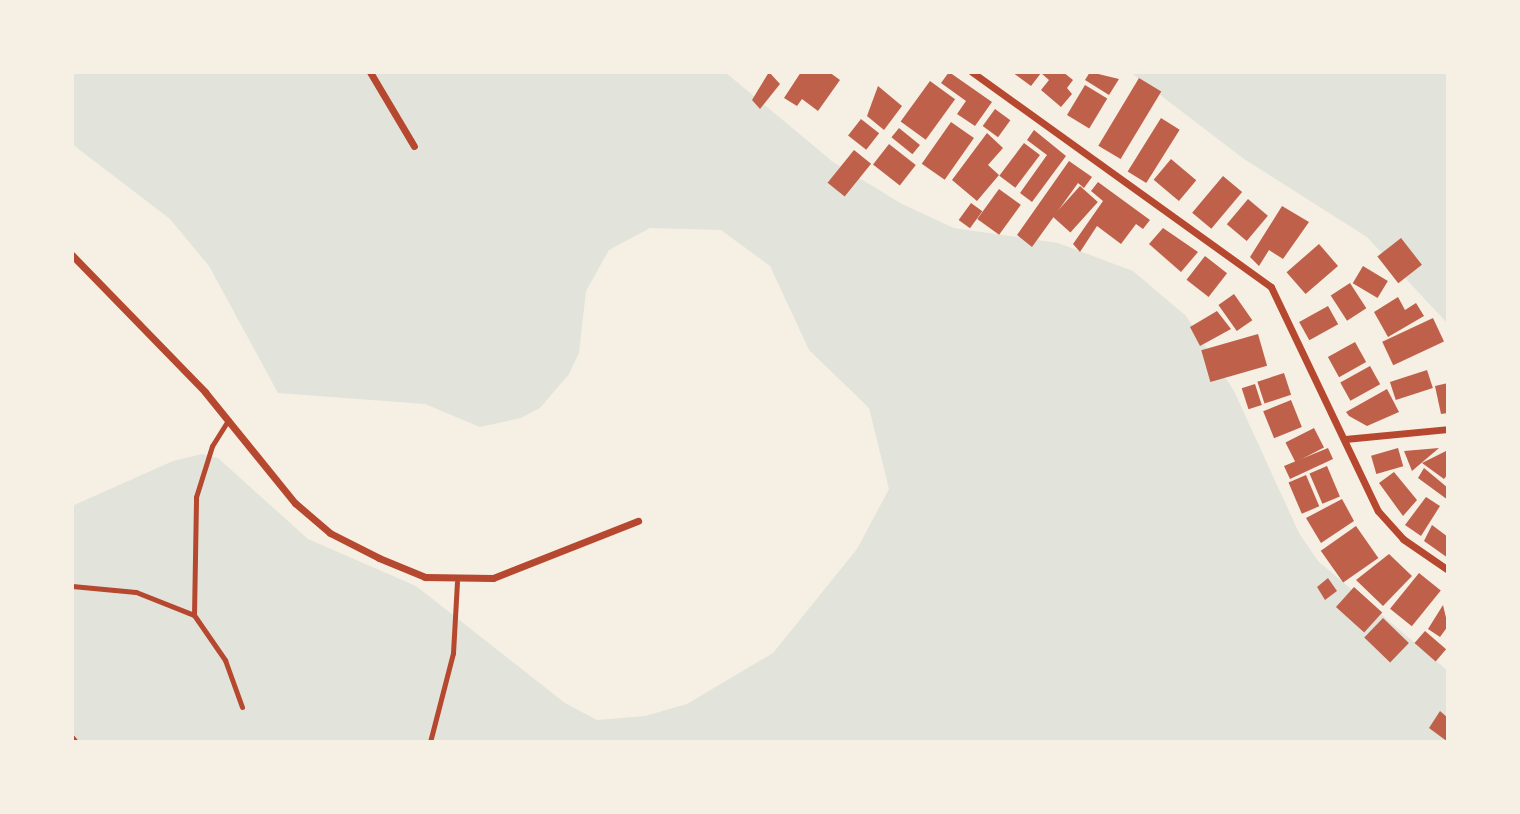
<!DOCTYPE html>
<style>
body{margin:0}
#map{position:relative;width:1520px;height:814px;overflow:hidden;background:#f6efe4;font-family:"Sofia Sans Condensed",sans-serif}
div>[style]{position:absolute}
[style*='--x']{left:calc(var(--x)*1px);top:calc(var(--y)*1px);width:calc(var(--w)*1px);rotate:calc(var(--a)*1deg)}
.green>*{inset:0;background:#e2e4dc}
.building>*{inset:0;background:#bf614a;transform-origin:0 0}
.service>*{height:5px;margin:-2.5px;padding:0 2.5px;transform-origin:2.5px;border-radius:2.5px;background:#b5482f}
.minor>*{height:7px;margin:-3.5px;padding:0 3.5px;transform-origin:3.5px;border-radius:3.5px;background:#b5482f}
span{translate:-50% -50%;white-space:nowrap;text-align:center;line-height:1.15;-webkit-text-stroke:5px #f6efe4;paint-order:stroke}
.frame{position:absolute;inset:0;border:74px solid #f6efe4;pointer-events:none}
</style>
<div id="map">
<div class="green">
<div style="clip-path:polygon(72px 72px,725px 72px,833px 162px,902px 204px,954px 228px,1058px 243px,1133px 271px,1186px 316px,1234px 391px,1299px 533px,1318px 561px,1448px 671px,1448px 742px,72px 742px,72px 506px,173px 461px,202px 454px,218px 458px,308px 539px,416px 586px,565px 703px,597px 720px,645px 716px,687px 704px,773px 653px,857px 549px,889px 489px,869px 408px,809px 350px,770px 266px,721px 230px,650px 228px,609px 250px,586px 291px,579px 353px,569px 374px,540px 408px,521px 418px,480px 427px,425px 404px,278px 393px,209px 266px,170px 219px,72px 144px)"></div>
<div style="clip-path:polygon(1130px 72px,1448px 72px,1448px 324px,1367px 237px,1244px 159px)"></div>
</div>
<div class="building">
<div style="clip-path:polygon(769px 72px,780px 84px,760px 109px,752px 100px)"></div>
<div style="clip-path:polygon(801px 72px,829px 72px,840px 80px,818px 111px,802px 99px,797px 106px,784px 98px)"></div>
<div style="clip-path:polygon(949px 72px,992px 102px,975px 126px,957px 114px,966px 101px,941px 83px)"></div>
<div style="clip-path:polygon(1012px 72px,1063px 72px,1073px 80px,1067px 88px,1072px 94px,1061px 107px,1041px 90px,1049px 80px,1041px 73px,1031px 86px)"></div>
<div style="clip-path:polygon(1090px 72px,1119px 79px,1109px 95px,1085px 80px)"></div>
<div style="left:1139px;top:78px;width:26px;height:79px;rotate:31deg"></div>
<div style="left:930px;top:81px;width:31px;height:50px;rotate:36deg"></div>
<div style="left:1085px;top:85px;width:26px;height:35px;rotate:31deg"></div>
<div style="clip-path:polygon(878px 86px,902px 106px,884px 130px,867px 116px)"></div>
<div style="left:995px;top:109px;width:19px;height:21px;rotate:36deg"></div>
<div style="left:1161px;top:118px;width:22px;height:63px;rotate:32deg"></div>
<div style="left:861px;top:119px;width:23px;height:21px;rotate:38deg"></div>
<div style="left:951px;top:122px;width:28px;height:51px;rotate:35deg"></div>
<div style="left:899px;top:128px;width:27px;height:12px;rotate:39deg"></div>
<div style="clip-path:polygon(1034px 130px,1066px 156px,1032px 202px,1020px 193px,1047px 155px,1027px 140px)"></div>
<div style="clip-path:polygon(987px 133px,1003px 148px,988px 165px,999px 175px,977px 201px,952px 180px)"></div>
<div style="left:1024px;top:143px;width:20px;height:41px;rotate:37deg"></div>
<div style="left:889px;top:144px;width:34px;height:26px;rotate:38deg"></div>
<div style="left:854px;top:150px;width:22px;height:42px;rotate:39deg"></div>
<div style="left:1171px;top:159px;width:33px;height:27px;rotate:40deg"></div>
<div style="clip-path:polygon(1069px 161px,1092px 177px,1084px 188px,1078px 183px,1032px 247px,1017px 235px)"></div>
<div style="left:1223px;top:176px;width:25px;height:48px;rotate:40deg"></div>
<div style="clip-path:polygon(1098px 182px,1150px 220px,1143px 229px,1136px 224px,1121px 244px,1097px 226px,1080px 252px,1073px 244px,1103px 201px,1091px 191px)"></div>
<div style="left:1080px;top:186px;width:24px;height:41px;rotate:42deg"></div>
<div style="left:999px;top:189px;width:27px;height:37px;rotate:36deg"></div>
<div style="left:1248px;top:199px;width:26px;height:33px;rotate:40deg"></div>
<div style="left:971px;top:203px;width:14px;height:21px;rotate:36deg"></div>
<div style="clip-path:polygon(1282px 206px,1309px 222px,1283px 259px,1269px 250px,1259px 266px,1250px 257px)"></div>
<div style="clip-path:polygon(1163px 228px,1198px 252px,1181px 272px,1149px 244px)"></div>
<div style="left:1401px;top:238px;width:34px;height:30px;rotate:52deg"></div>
<div style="left:1319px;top:244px;width:29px;height:43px;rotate:49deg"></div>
<div style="left:1205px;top:256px;width:28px;height:30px;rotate:38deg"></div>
<div style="left:1363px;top:266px;width:29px;height:20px;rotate:31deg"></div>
<div style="left:1350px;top:283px;width:30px;height:23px;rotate:57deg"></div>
<div style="left:1234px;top:294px;width:32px;height:19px;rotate:55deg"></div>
<div style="clip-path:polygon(1398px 297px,1405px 310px,1416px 303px,1424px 316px,1388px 337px,1374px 312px)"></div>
<div style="left:1328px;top:306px;width:21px;height:33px;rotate:61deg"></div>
<div style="clip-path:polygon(1217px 311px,1231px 329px,1200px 346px,1190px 327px)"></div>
<div style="left:1433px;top:318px;width:26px;height:56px;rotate:65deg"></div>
<div style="left:1258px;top:334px;width:33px;height:59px;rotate:74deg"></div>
<div style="left:1355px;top:342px;width:23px;height:31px;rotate:61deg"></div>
<div style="left:1370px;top:366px;width:21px;height:34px;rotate:61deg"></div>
<div style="left:1427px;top:370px;width:19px;height:39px;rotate:72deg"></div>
<div style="left:1284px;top:373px;width:23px;height:28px;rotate:72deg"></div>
<div style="clip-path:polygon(1448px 383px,1448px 413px,1441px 414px,1435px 386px)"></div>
<div style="left:1255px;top:384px;width:22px;height:14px;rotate:72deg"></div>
<div style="clip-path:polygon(1387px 389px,1399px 412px,1367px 426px,1349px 416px,1346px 412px)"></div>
<div style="left:1291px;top:400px;width:29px;height:30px;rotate:68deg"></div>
<div style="left:1314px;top:428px;width:22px;height:32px;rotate:63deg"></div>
<div style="clip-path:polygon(1328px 448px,1333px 459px,1290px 479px,1284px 466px)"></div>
<div style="left:1398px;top:448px;width:19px;height:28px;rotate:74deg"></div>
<div style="clip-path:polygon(1439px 448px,1419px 465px,1412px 471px,1404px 451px)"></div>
<div style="clip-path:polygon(1448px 450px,1448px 474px,1444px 479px,1422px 463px)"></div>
<div style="left:1327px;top:466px;width:33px;height:19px;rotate:67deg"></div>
<div style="clip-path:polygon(1424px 468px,1448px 488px,1448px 500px,1418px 478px)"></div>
<div style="clip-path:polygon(1394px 472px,1417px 500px,1403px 516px,1379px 483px)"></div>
<div style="left:1306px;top:475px;width:34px;height:19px;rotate:67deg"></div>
<div style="clip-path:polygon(1426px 497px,1440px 506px,1421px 536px,1405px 525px)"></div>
<div style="clip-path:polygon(1342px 499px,1354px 521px,1321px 543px,1306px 518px)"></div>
<div style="clip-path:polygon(1432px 525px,1448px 537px,1448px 558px,1424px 541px)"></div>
<div style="left:1356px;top:526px;width:39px;height:43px;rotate:55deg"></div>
<div style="clip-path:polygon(1389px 554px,1412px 576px,1383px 606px,1356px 580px)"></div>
<div style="left:1419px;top:573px;width:28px;height:46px;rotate:39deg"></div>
<div style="clip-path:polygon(1328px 578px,1337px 591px,1325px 600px,1317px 587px)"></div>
<div style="left:1354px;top:587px;width:38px;height:27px;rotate:42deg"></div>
<div style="clip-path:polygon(1443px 605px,1448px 626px,1440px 637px,1428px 629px)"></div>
<div style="left:1383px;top:618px;width:36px;height:27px;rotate:44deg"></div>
<div style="left:1425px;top:631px;width:28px;height:16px;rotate:41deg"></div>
<div style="clip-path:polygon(1440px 711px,1448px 718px,1448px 742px,1429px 728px)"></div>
</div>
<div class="service">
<div style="--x:72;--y:586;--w:64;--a:5.4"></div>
<div style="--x:136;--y:592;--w:62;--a:21.6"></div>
<div style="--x:194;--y:615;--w:55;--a:55.4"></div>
<div style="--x:225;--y:660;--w:50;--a:70.1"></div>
<div style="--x:194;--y:615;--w:118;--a:-89"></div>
<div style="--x:196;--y:497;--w:53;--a:-72.6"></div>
<div style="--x:212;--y:446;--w:31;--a:-58"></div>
<div style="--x:72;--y:737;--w:6;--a:51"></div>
<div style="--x:430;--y:742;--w:92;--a:-75.5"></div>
<div style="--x:453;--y:653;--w:71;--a:-86.8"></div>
</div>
<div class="minor">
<div style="--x:370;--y:72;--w:86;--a:59.3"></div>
<div style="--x:972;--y:72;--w:368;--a:35.7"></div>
<div style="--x:1271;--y:287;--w:248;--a:64.5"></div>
<div style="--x:1378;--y:511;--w:38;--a:48"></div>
<div style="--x:1403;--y:539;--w:55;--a:34.6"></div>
<div style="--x:72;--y:255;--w:191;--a:45.8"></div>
<div style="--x:205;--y:392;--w:143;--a:51"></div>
<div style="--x:295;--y:503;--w:46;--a:40.6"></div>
<div style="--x:330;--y:533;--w:55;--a:27"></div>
<div style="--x:379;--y:558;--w:50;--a:22.4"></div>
<div style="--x:425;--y:577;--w:68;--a:0.8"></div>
<div style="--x:493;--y:578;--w:156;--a:-21.5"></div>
<div style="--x:1345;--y:439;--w:103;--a:-5.5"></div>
</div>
<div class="frame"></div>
</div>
